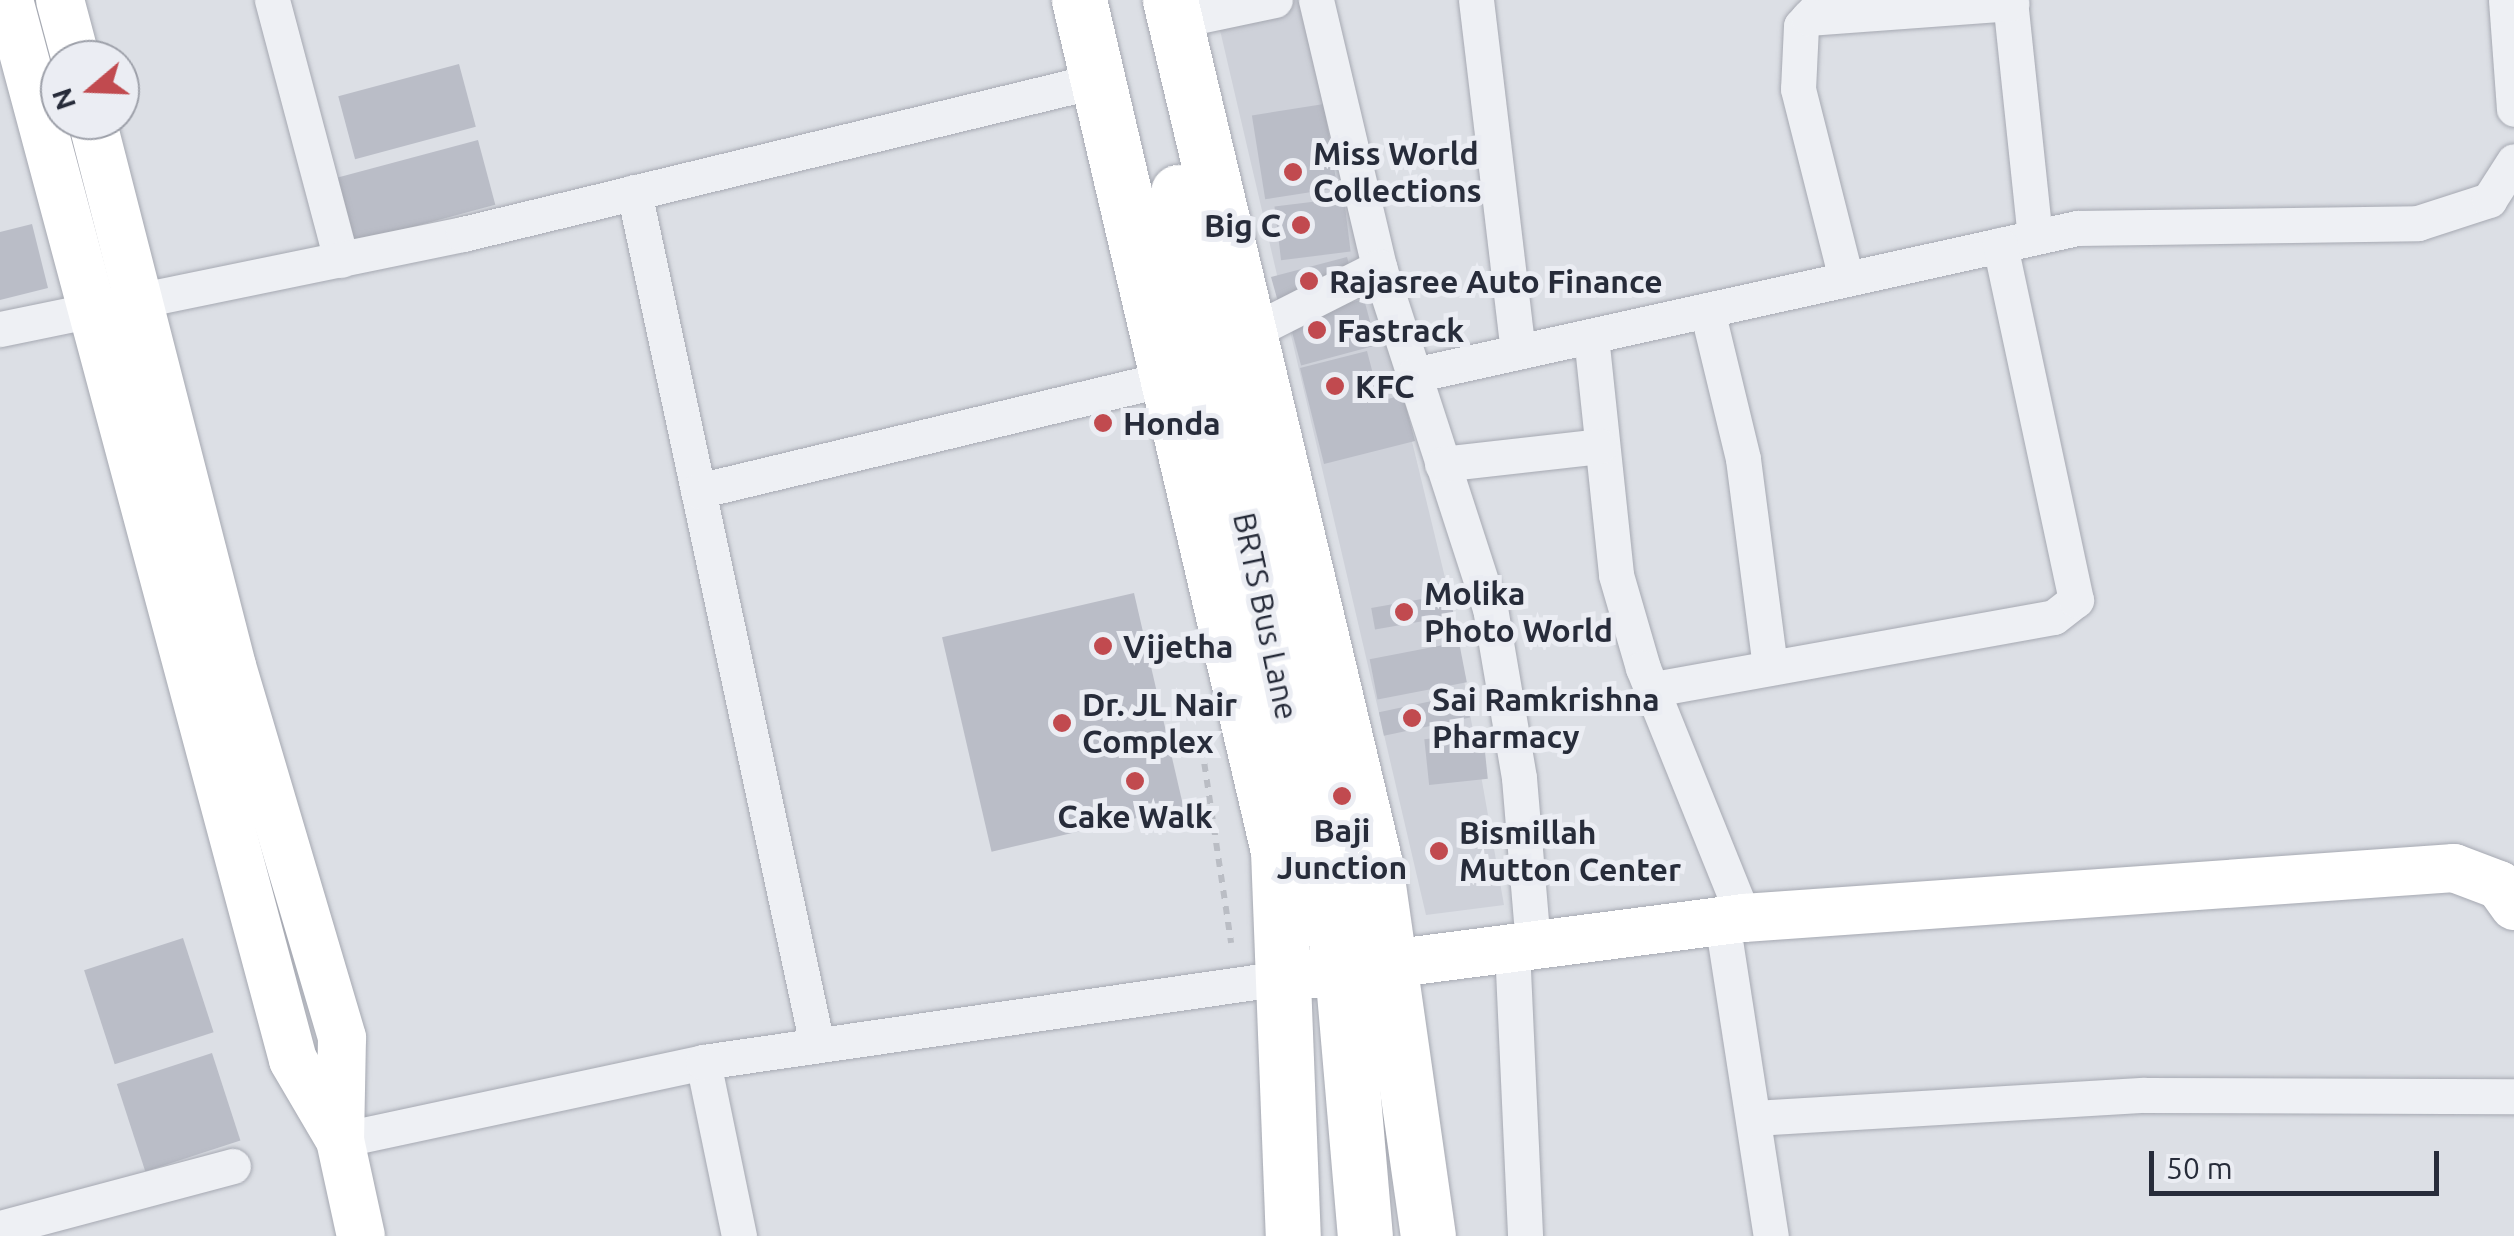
<!DOCTYPE html>
<style>
body{margin:0}
#map{position:relative;width:2514px;height:1236px;overflow:hidden;background:#dcdfe5;font-family:Ubuntu,sans-serif}
div>[style]{position:absolute}
[style*='--x']{left:calc(var(--x)*1px);top:calc(var(--y)*1px);width:calc(var(--w)*1px);rotate:calc(var(--a)*1deg)}
.built>*{inset:0;background:#ced1d9}
.building>*{inset:0;background:#babdc7;transform-origin:0 0}
.path>*{height:6px;margin-top:-3px;transform-origin:0;background:repeating-linear-gradient(90deg,#babdc4 0 8px,transparent 0 16px)}
.roads{filter:drop-shadow(0 0 2px #a6a9b2) drop-shadow(0 0 2px #a6a9b2)}
.street>*{height:35px;margin:-17.5px;padding:0 17.5px;transform-origin:17.5px;border-radius:17.5px;background:#eef0f4}
.secondary>*{height:48px;margin:-24px;padding:0 24px;transform-origin:24px;border-radius:24px;background:#fff}
.primary>*{height:55px;margin:-27.5px;padding:0 27.5px;transform-origin:27.5px;border-radius:27.5px;background:#fff}
.dots>*{width:28px;height:28px;translate:-50% -50%;box-sizing:border-box;border:5px solid #ebedf3;border-radius:50%}
span{translate:-50% -50%;white-space:nowrap;text-align:center;line-height:1.15;-webkit-text-stroke:10px #ebedf3;paint-order:stroke}
.poi-label{font-size:32px;color:#272c3a;font-weight:700}
.left{translate:0 -50%;text-align:left}
.right{translate:-100% -50%;text-align:right}
.street-label{font-size:32px;color:#272c3a}
.north{position:absolute;left:40px;top:40px;width:100px;height:100px;box-sizing:border-box;background:#ebedf3;border:2px solid #9da0a9;border-radius:50%;rotate:251deg;font-size:28px;font-weight:700;line-height:40px;text-align:center;color:#272c3a}
.north::after{content:'';display:block;margin:auto;width:35px;height:45px;background:#c14a4f;clip-path:polygon(50% 0,100% 100%,50% 72%,0 100%)}
.scale{position:absolute;left:2149px;top:1151px;width:290px;height:45px;box-sizing:border-box;border:5px solid #272c3a;border-top:0;padding-left:12px;font-size:30px;line-height:35px;white-space:nowrap;color:#272c3a;-webkit-text-stroke:8px #ebedf3;paint-order:stroke}
</style>
<div id="map">
<div class="built">
<div style="clip-path:polygon(1213px 0,1305px 0,1448px 590px,1504px 905px,1426px 915px)"></div>
</div>
<div class="building">
<div style="left:459px;top:64px;width:65px;height:125px;rotate:75deg"></div>
<div style="left:1324px;top:104px;width:85px;height:73px;rotate:81deg"></div>
<div style="left:478px;top:140px;width:67px;height:148px;rotate:75deg"></div>
<div style="left:1344px;top:198px;width:54px;height:70px;rotate:83deg"></div>
<div style="clip-path:polygon(32px 224px,48px 288px,0 300px,0 232px)"></div>
<div style="clip-path:polygon(1347px 257px,1352px 275px,1280px 309px,1271px 277px)"></div>
<div style="left:1364px;top:299px;width:48px;height:78px;rotate:75deg"></div>
<div style="clip-path:polygon(1367px 351px,1380px 401px,1403px 395px,1415px 441px,1324px 464px,1300px 368px)"></div>
<div style="left:1134px;top:593px;width:220px;height:197px;rotate:77deg"></div>
<div style="left:1450px;top:594px;width:22px;height:80px;rotate:80deg"></div>
<div style="left:1459px;top:642px;width:41px;height:91px;rotate:79deg"></div>
<div style="left:1465px;top:694px;width:24px;height:88px;rotate:78deg"></div>
<div style="left:1483px;top:733px;width:46px;height:59px;rotate:84deg"></div>
<div style="left:183px;top:938px;width:99px;height:104px;rotate:72deg"></div>
<div style="left:212px;top:1053px;width:92px;height:100px;rotate:72deg"></div>
</div>
<div class="path">
<div style="--x:1202;--y:748;--w:197;--a:81.5"></div>
</div>
<div class="roads">
<div class="street">
<div style="--x:272;--y:0;--w:269;--a:75.1"></div>
<div style="--x:1316;--y:0;--w:274;--a:76.7"></div>
<div style="--x:1379;--y:267;--w:359;--a:72"></div>
<div style="--x:1490;--y:608;--w:172;--a:80.3"></div>
<div style="--x:1519;--y:778;--w:168;--a:85.2"></div>
<div style="--x:1476;--y:0;--w:354;--a:83.2"></div>
<div style="--x:1825;--y:0;--w:35;--a:133"></div>
<div style="--x:1801;--y:26;--w:63;--a:92.7"></div>
<div style="--x:1798;--y:89;--w:196;--a:75.8"></div>
<div style="--x:2010;--y:0;--w:238;--a:84"></div>
<div style="--x:2506;--y:0;--w:109;--a:85.8"></div>
<div style="--x:1808;--y:18;--w:204;--a:-4.2"></div>
<div style="--x:1175;--y:21;--w:102;--a:-11.9"></div>
<div style="--x:634;--y:192;--w:872;--a:77.89"></div>
<div style="--x:1707;--y:310;--w:153;--a:76.4"></div>
<div style="--x:1743;--y:459;--w:209;--a:82.6"></div>
<div style="--x:0;--y:329;--w:473;--a:-11.6"></div>
<div style="--x:463;--y:234;--w:654;--a:-13.61"></div>
<div style="--x:1249;--y:333;--w:146;--a:-26.9"></div>
<div style="--x:1591;--y:336;--w:240;--a:84"></div>
<div style="--x:1616;--y:575;--w:97;--a:73.8"></div>
<div style="--x:1643;--y:668;--w:270;--a:68"></div>
<div style="--x:1414;--y:375;--w:679;--a:-12.5"></div>
<div style="--x:2077;--y:228;--w:341;--a:-0.8"></div>
<div style="--x:2418;--y:223;--w:75;--a:-17.9"></div>
<div style="--x:2489;--y:200;--w:46;--a:-57.3"></div>
<div style="--x:1442;--y:464;--w:159;--a:-6.5"></div>
<div style="--x:698;--y:491;--w:484;--a:-13.5"></div>
<div style="--x:1654;--y:689;--w:406;--a:-10.2"></div>
<div style="--x:2054;--y:617;--w:28;--a:-38"></div>
<div style="--x:2076;--y:600;--w:363;--a:-102.1"></div>
<div style="--x:1722;--y:921;--w:319;--a:81.2"></div>
<div style="--x:1512;--y:948;--w:288;--a:87.4"></div>
<div style="--x:703;--y:1062;--w:178;--a:78.3"></div>
<div style="--x:1754;--y:1118;--w:391;--a:-3.4"></div>
<div style="--x:2144;--y:1095;--w:370;--a:0.2"></div>
<div style="--x:340;--y:1140;--w:371;--a:-12.1"></div>
<div style="--x:703;--y:1062;--w:585;--a:-8.25"></div>
<div style="--x:0;--y:1228;--w:241;--a:-14.9"></div>
</div>
<div class="secondary">
<div style="--x:9;--y:0;--w:1097;--a:75"></div>
<div style="--x:293;--y:1060;--w:93;--a:59.6"></div>
<div style="--x:60;--y:0;--w:62;--a:75.1"></div>
<div style="--x:92;--y:120;--w:564;--a:75.62"></div>
<div style="--x:232;--y:666;--w:388;--a:73.5"></div>
<div style="--x:342;--y:1038;--w:102;--a:91.1"></div>
<div style="--x:340;--y:1140;--w:98;--a:77.7"></div>
<div style="--x:1282;--y:978;--w:466;--a:-7.4"></div>
<div style="--x:1744;--y:918;--w:712;--a:-4.03"></div>
<div style="--x:2454;--y:868;--w:48;--a:20.7"></div>
<div style="--x:2499;--y:885;--w:26;--a:54"></div>
</div>
<div class="primary">
<div style="--x:1079;--y:0;--w:874;--a:76.84"></div>
<div style="--x:1278;--y:851;--w:385;--a:87.8"></div>
<div style="--x:1170;--y:0;--w:888;--a:76.65"></div>
<div style="--x:1375;--y:864;--w:376;--a:81.9"></div>
<div style="--x:1178;--y:192;--w:794;--a:78.08"></div>
<div style="--x:1342;--y:969;--w:268;--a:85.1"></div>
</div>
</div>
<div class="dots">
<div style="left:1293px;top:172px;background:#c14a4f"></div>
<div style="left:1301px;top:225px;background:#c14a4f"></div>
<div style="left:1309px;top:281px;background:#c14a4f"></div>
<div style="left:1317px;top:330px;background:#c14a4f"></div>
<div style="left:1335px;top:386px;background:#c14a4f"></div>
<div style="left:1103px;top:423px;background:#c14a4f"></div>
<div style="left:1404px;top:612px;background:#c14a4f"></div>
<div style="left:1103px;top:646px;background:#c14a4f"></div>
<div style="left:1412px;top:718px;background:#c14a4f"></div>
<div style="left:1062px;top:723px;background:#c14a4f"></div>
<div style="left:1135px;top:781px;background:#c14a4f"></div>
<div style="left:1342px;top:796px;background:#c14a4f"></div>
<div style="left:1439px;top:851px;background:#c14a4f"></div>
</div>
<div class="poi-label">
<span class="left" style="left:1313px;top:172px">Miss World<br>Collections</span>
<span class="right" style="left:1281px;top:225px">Big C</span>
<span class="left" style="left:1329px;top:281px">Rajasree Auto Finance</span>
<span class="left" style="left:1337px;top:330px">Fastrack</span>
<span class="left" style="left:1355px;top:386px">KFC</span>
<span class="left" style="left:1123px;top:423px">Honda</span>
<span class="left" style="left:1424px;top:612px">Molika<br>Photo World</span>
<span class="left" style="left:1123px;top:646px">Vijetha</span>
<span class="left" style="left:1432px;top:718px">Sai Ramkrishna<br>Pharmacy</span>
<span class="left" style="left:1082px;top:723px">Dr. JL Nair<br>Complex</span>
<span style="left:1135px;top:816px">Cake Walk</span>
<span style="left:1342px;top:849px">Baji<br>Junction</span>
<span class="left" style="left:1459px;top:851px">Bismillah<br>Mutton Center</span>
</div>
<div class="street-label">
<span style="left:1266px;top:616px;rotate:78deg">BRTS Bus Lane</span>
</div>
<div class="north">N</div>
<div class="scale">50 m</div>
</div>
